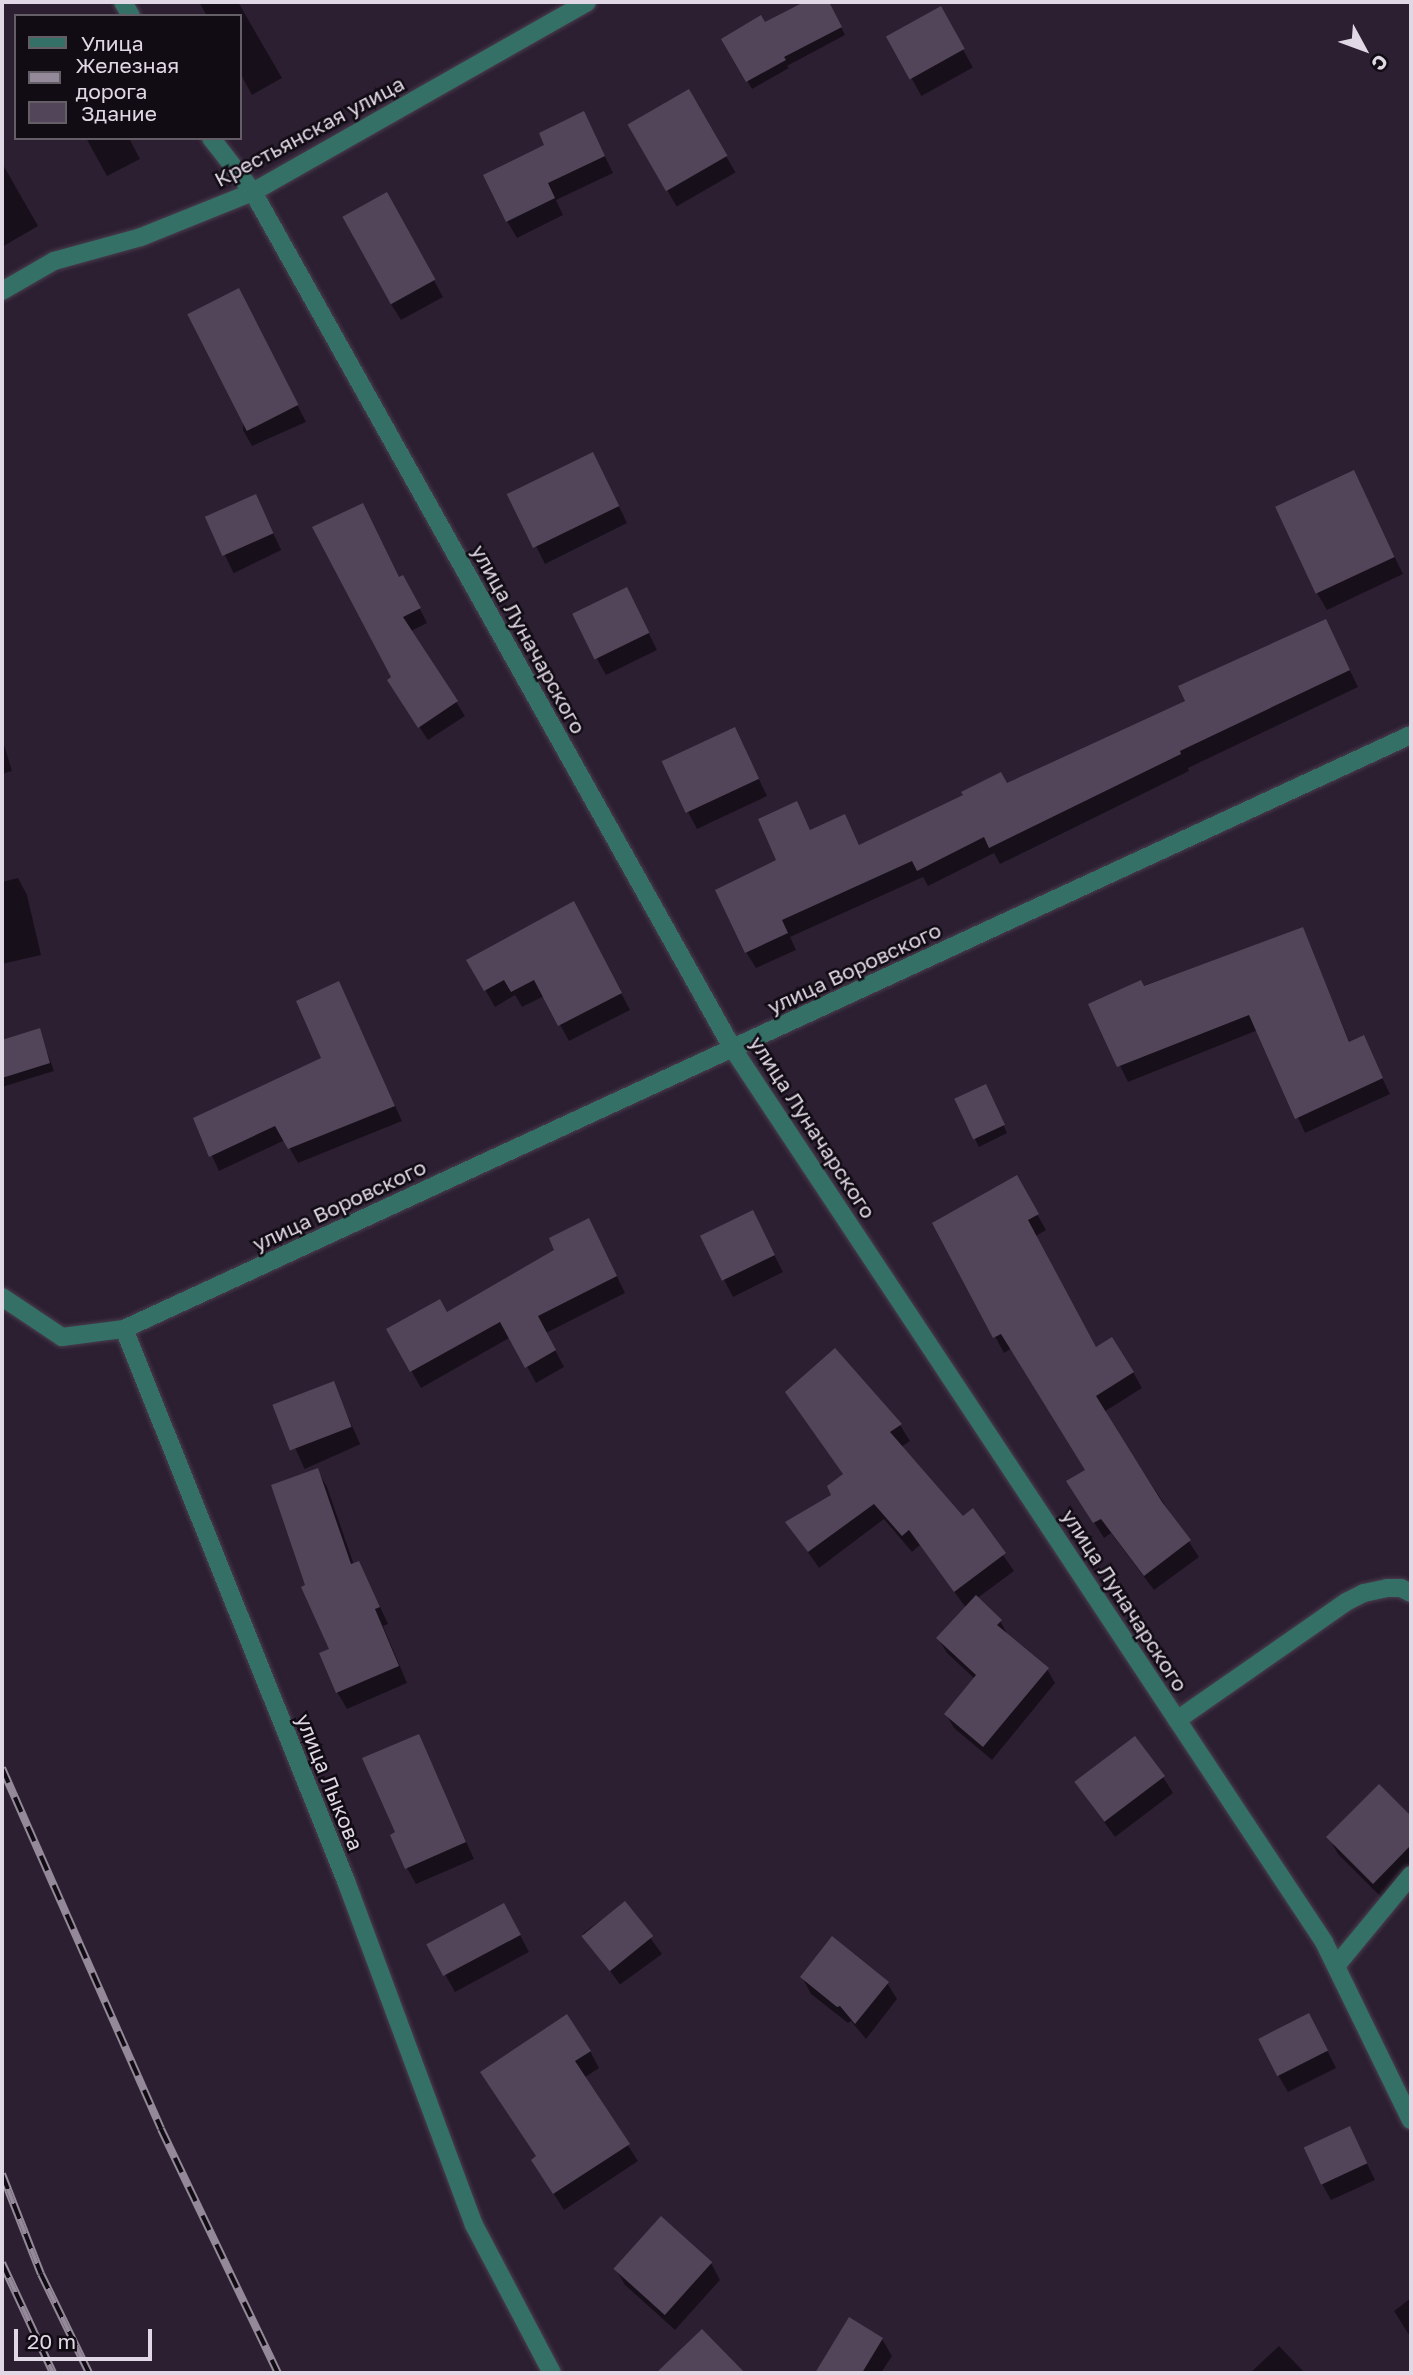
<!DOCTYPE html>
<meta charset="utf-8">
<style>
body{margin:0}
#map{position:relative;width:1413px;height:2375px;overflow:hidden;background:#2c1f32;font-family:"Golos Text",sans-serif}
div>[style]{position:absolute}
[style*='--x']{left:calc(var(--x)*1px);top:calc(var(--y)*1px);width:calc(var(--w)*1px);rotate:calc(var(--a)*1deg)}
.shadow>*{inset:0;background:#0007;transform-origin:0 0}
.building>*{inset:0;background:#524559;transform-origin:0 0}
.roads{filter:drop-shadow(0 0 2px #493d4e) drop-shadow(0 0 2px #493d4e)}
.minor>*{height:18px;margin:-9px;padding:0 9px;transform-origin:9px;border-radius:9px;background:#347065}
.rail>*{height:8px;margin-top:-4px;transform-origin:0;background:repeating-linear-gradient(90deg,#110c14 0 16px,#938998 0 32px);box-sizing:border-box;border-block:2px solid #938998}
span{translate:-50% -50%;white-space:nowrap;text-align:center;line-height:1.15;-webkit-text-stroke:5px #110c14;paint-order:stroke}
.street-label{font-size:21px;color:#e0d8e4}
.frame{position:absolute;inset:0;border:4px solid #e0d8e4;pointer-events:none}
.legend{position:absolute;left:14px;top:14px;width:228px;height:126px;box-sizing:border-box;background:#110c14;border:2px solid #645e67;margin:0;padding:9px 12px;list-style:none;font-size:21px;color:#e0d8e4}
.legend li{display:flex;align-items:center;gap:14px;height:35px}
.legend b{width:35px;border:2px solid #645e67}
.north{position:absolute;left:1329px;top:14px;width:70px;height:70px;-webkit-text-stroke:5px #110c14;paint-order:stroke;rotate:131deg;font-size:19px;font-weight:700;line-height:28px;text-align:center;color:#e0d8e4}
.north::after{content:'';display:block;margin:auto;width:24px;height:32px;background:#e0d8e4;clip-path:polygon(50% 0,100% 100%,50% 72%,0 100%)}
.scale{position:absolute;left:14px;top:2329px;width:138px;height:32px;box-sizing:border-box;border:4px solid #e0d8e4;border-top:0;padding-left:9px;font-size:21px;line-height:24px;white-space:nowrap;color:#e0d8e4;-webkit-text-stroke:5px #110c14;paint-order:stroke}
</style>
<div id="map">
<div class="shadow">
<div style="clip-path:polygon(199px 2px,238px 2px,282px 78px,252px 95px,240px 73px,240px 16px,207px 16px)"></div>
<div style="clip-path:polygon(807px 2px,828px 2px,845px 35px,787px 66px,789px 68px,752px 89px,723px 39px,764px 24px)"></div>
<div style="left:940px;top:8px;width:68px;height:59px;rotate:61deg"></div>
<div style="left:689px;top:92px;width:93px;height:68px;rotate:60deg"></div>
<div style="clip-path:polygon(584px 113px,613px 173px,556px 200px,563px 215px,517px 238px,507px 221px,547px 146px)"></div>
<div style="clip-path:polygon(86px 138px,129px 138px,140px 159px,107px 176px)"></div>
<div style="clip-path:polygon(2px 163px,38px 226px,2px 247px)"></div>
<div style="clip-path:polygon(396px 211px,443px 297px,401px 320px,391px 304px)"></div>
<div style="clip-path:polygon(248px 307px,306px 422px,252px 446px,243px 430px)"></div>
<div style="clip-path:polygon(602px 471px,627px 523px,545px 564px,510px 495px)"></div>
<div style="clip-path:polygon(1353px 472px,1403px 574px,1327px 610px,1317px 593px)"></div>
<div style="left:255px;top:496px;width:60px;height:53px;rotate:64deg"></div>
<div style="clip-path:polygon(399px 579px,411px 591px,427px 623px,411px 631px,465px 716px,428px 740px,397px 694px,393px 678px)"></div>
<div style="clip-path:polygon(635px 605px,657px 650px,606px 675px,597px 659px)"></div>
<div style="clip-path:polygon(1334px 638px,1358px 687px,1188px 768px,1189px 771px,1000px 864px,994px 853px,928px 886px,923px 877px,790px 937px,796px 950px,756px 968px,746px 952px,796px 803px,811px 831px,845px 816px,860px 846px,1007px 785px)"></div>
<div style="clip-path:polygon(735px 729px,767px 796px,697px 829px,688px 812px)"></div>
<div style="clip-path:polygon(2px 738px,12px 771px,2px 774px)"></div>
<div style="clip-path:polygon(18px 878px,27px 895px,41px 955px,2px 964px,2px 882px)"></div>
<div style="clip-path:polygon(583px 920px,630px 1010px,569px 1041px,544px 996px,522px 1007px,515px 995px,495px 1007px,469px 961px)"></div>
<div style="clip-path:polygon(1302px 929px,1350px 1043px,1363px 1038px,1390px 1094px,1305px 1133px,1258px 1030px,1128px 1082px,1090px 1005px)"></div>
<div style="clip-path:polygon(339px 983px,402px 1121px,298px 1163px,285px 1140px,219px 1171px,195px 1119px,324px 1058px)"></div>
<div style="clip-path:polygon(39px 1030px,54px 1071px,2px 1087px,2px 1042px)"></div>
<div style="clip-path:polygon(989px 1094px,1007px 1133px,979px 1147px,975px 1139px)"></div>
<div style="clip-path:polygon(1016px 1177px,1046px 1230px,1036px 1236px,1096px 1349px,1133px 1372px,1142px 1388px,1104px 1412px,1199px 1557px,1154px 1590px,1111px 1533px,1104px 1538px,1078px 1497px,1087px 1470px,1012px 1348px,1004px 1353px,934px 1224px)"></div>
<div style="clip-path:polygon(761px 1229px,783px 1272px,733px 1297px,702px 1237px)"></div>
<div style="clip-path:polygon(598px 1237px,625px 1293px,546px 1333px,564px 1367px,536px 1383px,511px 1337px,421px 1388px,388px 1330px,447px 1314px)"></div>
<div style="left:333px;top:1383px;width:67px;height:61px;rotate:66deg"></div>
<div style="clip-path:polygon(787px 1392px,900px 1425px,910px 1441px,901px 1447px,962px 1519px,973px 1511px,1014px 1571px,976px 1599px,1000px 1621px,1008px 1635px,1047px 1669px,1055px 1683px,992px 1760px,954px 1728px,946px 1714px,975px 1679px,947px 1653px,938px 1638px,966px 1608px,920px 1545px,912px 1552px,884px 1519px,819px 1568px,788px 1523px,833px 1495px,844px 1475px)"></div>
<div style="clip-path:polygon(317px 1470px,327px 1487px,354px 1565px,358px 1563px,367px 1579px,388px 1624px,383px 1626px,407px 1683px,347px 1709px,337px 1692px,331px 1650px,307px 1586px)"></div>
<div style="clip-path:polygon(418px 1736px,474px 1859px,416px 1884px,407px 1868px,398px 1833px)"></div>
<div style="clip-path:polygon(1163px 1777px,1173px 1793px,1115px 1837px,1076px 1783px)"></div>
<div style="clip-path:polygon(1379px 1787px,1411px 1819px,1411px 1871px,1383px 1899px,1338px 1854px,1329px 1838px)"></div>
<div style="left:625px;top:1903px;width:63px;height:52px;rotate:54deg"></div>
<div style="clip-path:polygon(513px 1922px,529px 1952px,455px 1992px,429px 1946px)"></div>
<div style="clip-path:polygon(802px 1977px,887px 1983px,897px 1999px,866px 2039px,851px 2021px,848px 2023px,811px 1994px)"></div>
<div style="clip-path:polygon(1318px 2032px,1336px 2068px,1288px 2092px,1278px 2075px)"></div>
<div style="clip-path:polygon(590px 2051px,599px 2068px,584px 2078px,638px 2161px,564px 2210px,543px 2177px,538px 2158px,492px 2089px)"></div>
<div style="clip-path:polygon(1358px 2145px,1375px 2180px,1331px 2200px,1322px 2184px)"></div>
<div style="clip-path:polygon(661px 2218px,711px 2263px,720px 2280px,675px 2330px,625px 2285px,615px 2268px)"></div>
<div style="clip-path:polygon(1411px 2298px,1411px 2338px,1394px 2311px)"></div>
<div style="clip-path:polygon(850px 2319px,882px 2339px,892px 2356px,881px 2373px,817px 2373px)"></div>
<div style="clip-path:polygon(1279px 2346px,1305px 2373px,1250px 2373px)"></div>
</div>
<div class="building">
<div style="clip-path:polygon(804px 2px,829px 2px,842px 27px,784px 57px,786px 60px,746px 82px,721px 39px,761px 15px,765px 22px)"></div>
<div style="left:941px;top:6px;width:49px;height:63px;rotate:61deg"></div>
<div style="left:689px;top:89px;width:77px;height:71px;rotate:60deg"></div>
<div style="clip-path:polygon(584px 111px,605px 156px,548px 183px,555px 198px,506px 222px,483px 175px,544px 145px,539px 133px)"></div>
<div style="left:387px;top:192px;width:100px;height:51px;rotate:61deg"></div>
<div style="left:239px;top:288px;width:131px;height:58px;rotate:63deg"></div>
<div style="left:593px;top:452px;width:60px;height:96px;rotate:64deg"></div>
<div style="left:1354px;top:470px;width:96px;height:87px;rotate:65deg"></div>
<div style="left:256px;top:494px;width:43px;height:56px;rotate:66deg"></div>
<div style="clip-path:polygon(363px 503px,399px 577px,403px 575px,421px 608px,403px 617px,458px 701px,418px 728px,387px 680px,391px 677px,312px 527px)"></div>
<div style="left:627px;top:587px;width:51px;height:61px;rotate:64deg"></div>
<div style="clip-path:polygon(1326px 619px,1350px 670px,1180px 751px,1181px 754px,989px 848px,984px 837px,917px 871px,912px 861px,782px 920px,788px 933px,745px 953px,715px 890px,776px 860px,758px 819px,797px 801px,810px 830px,845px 814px,859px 845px,963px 795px,961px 792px,1001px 772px,1007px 783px,1185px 701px,1178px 686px)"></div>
<div style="left:735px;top:727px;width:57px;height:81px;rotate:65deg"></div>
<div style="clip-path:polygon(574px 901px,622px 993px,558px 1026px,534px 980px,511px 992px,504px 980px,484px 991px,466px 960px)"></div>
<div style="clip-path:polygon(1303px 927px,1349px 1042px,1364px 1035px,1383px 1078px,1295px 1119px,1249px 1015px,1117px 1067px,1088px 1004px,1141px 980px,1144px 986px)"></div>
<div style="clip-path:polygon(339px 981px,395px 1106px,288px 1149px,275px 1126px,209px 1157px,193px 1118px,321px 1058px,296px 1001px)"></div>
<div style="clip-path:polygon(40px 1028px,50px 1063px,2px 1078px,2px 1040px)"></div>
<div style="left:986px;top:1084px;width:45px;height:35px;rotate:65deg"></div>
<div style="clip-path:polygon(1017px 1175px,1039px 1214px,1028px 1220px,1096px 1347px,1112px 1337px,1134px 1372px,1096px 1396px,1162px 1502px,1191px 1540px,1144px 1576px,1101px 1519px,1093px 1523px,1066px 1481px,1085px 1470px,1001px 1334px,993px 1338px,932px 1223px)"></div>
<div style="left:753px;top:1210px;width:50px;height:59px;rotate:64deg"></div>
<div style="clip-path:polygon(589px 1218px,617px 1276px,538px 1316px,556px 1350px,525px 1368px,500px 1322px,410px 1372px,386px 1329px,440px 1299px,447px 1312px,554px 1250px,549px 1238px)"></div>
<div style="clip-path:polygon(835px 1348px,902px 1424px,890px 1432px,963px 1516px,973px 1508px,1006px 1553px,954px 1592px,909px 1530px,902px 1536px,874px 1504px,808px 1552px,785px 1522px,831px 1495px,827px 1486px,843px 1474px,785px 1392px)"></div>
<div style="left:334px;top:1381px;width:49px;height:66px;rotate:69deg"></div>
<div style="clip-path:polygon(318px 1468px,351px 1564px,359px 1561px,380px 1607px,375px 1609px,399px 1666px,336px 1693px,319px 1653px,329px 1649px,301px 1587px,305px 1585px,271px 1485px)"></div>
<div style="clip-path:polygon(976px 1595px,1002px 1620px,997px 1625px,1049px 1668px,983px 1747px,944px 1714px,976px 1675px,936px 1638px)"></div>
<div style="clip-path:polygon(419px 1734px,466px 1842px,405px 1869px,390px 1835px,395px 1832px,362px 1758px)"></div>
<div style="left:1135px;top:1736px;width:50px;height:76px;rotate:53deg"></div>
<div style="clip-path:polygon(1379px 1784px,1411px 1816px,1411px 1845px,1373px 1884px,1326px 1837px)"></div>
<div style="left:625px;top:1901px;width:45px;height:56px;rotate:51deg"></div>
<div style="left:504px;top:1903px;width:36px;height:88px;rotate:62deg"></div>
<div style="clip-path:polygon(832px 1936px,889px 1982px,855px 2024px,840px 2006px,837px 2007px,800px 1977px)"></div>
<div style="left:1309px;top:2013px;width:42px;height:57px;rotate:63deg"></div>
<div style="clip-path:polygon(567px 2014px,591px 2051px,575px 2061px,630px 2144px,553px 2194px,531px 2160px,536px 2156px,480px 2072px)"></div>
<div style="left:1350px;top:2126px;width:41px;height:51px;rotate:65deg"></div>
<div style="left:661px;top:2216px;width:69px;height:71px;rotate:42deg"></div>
<div style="clip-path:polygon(849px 2317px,883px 2338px,862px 2373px,815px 2373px)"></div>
<div style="clip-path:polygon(702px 2329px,745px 2373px,656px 2373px)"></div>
</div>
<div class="roads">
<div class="minor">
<div style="--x:123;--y:2;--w:16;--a:60"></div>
<div style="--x:211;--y:138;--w:68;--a:52.1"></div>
<div style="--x:253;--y:192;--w:982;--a:60.75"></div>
<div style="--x:733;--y:1049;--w:1071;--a:56.5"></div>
<div style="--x:1324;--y:1942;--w:198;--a:64"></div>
<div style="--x:2;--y:291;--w:60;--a:-30"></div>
<div style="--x:54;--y:261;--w:90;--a:-15.4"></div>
<div style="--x:141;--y:237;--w:121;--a:-21.9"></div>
<div style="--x:253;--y:192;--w:384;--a:-29.6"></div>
<div style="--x:2;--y:1297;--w:72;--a:33.7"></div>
<div style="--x:62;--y:1337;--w:63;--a:-7.4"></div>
<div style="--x:124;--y:1329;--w:1417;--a:-24.78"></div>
<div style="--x:124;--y:1329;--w:595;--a:68.09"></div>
<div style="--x:346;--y:1881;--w:367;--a:69.6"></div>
<div style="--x:474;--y:2225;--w:167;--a:62.2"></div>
<div style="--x:1177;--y:1720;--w:206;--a:-34.9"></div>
<div style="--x:1346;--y:1602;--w:20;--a:-27"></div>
<div style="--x:1364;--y:1593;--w:24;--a:-12"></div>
<div style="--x:1387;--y:1588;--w:14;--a:0"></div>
<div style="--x:1401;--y:1588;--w:11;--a:27"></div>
<div style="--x:1336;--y:1966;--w:118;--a:-50.5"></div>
</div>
</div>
<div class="rail">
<div style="--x:2;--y:1768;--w:394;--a:66.2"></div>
<div style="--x:161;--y:2129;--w:271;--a:64.4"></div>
<div style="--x:2;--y:2174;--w:107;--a:68.7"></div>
<div style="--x:41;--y:2274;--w:110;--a:64.1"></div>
<div style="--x:2;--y:2263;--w:121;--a:65.1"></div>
</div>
<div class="street-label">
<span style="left:309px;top:131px;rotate:-28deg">Крестьянская улица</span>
<span style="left:529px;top:639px;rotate:61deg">улица Луначарского</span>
<span style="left:854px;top:968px;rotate:-25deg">улица Воровского</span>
<span style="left:813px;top:1127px;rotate:57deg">улица Луначарского</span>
<span style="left:339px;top:1205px;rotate:-25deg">улица Воровского</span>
<span style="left:1125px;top:1600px;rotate:57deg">улица Луначарского</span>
<span style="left:330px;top:1782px;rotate:68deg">улица Лыкова</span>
</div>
<div class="frame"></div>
<ul class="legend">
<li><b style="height:9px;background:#347065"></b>Улица</li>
<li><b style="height:9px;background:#938998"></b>Железная дорога</li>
<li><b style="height:19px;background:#524559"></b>Здание</li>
</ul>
<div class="north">С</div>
<div class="scale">20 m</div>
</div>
